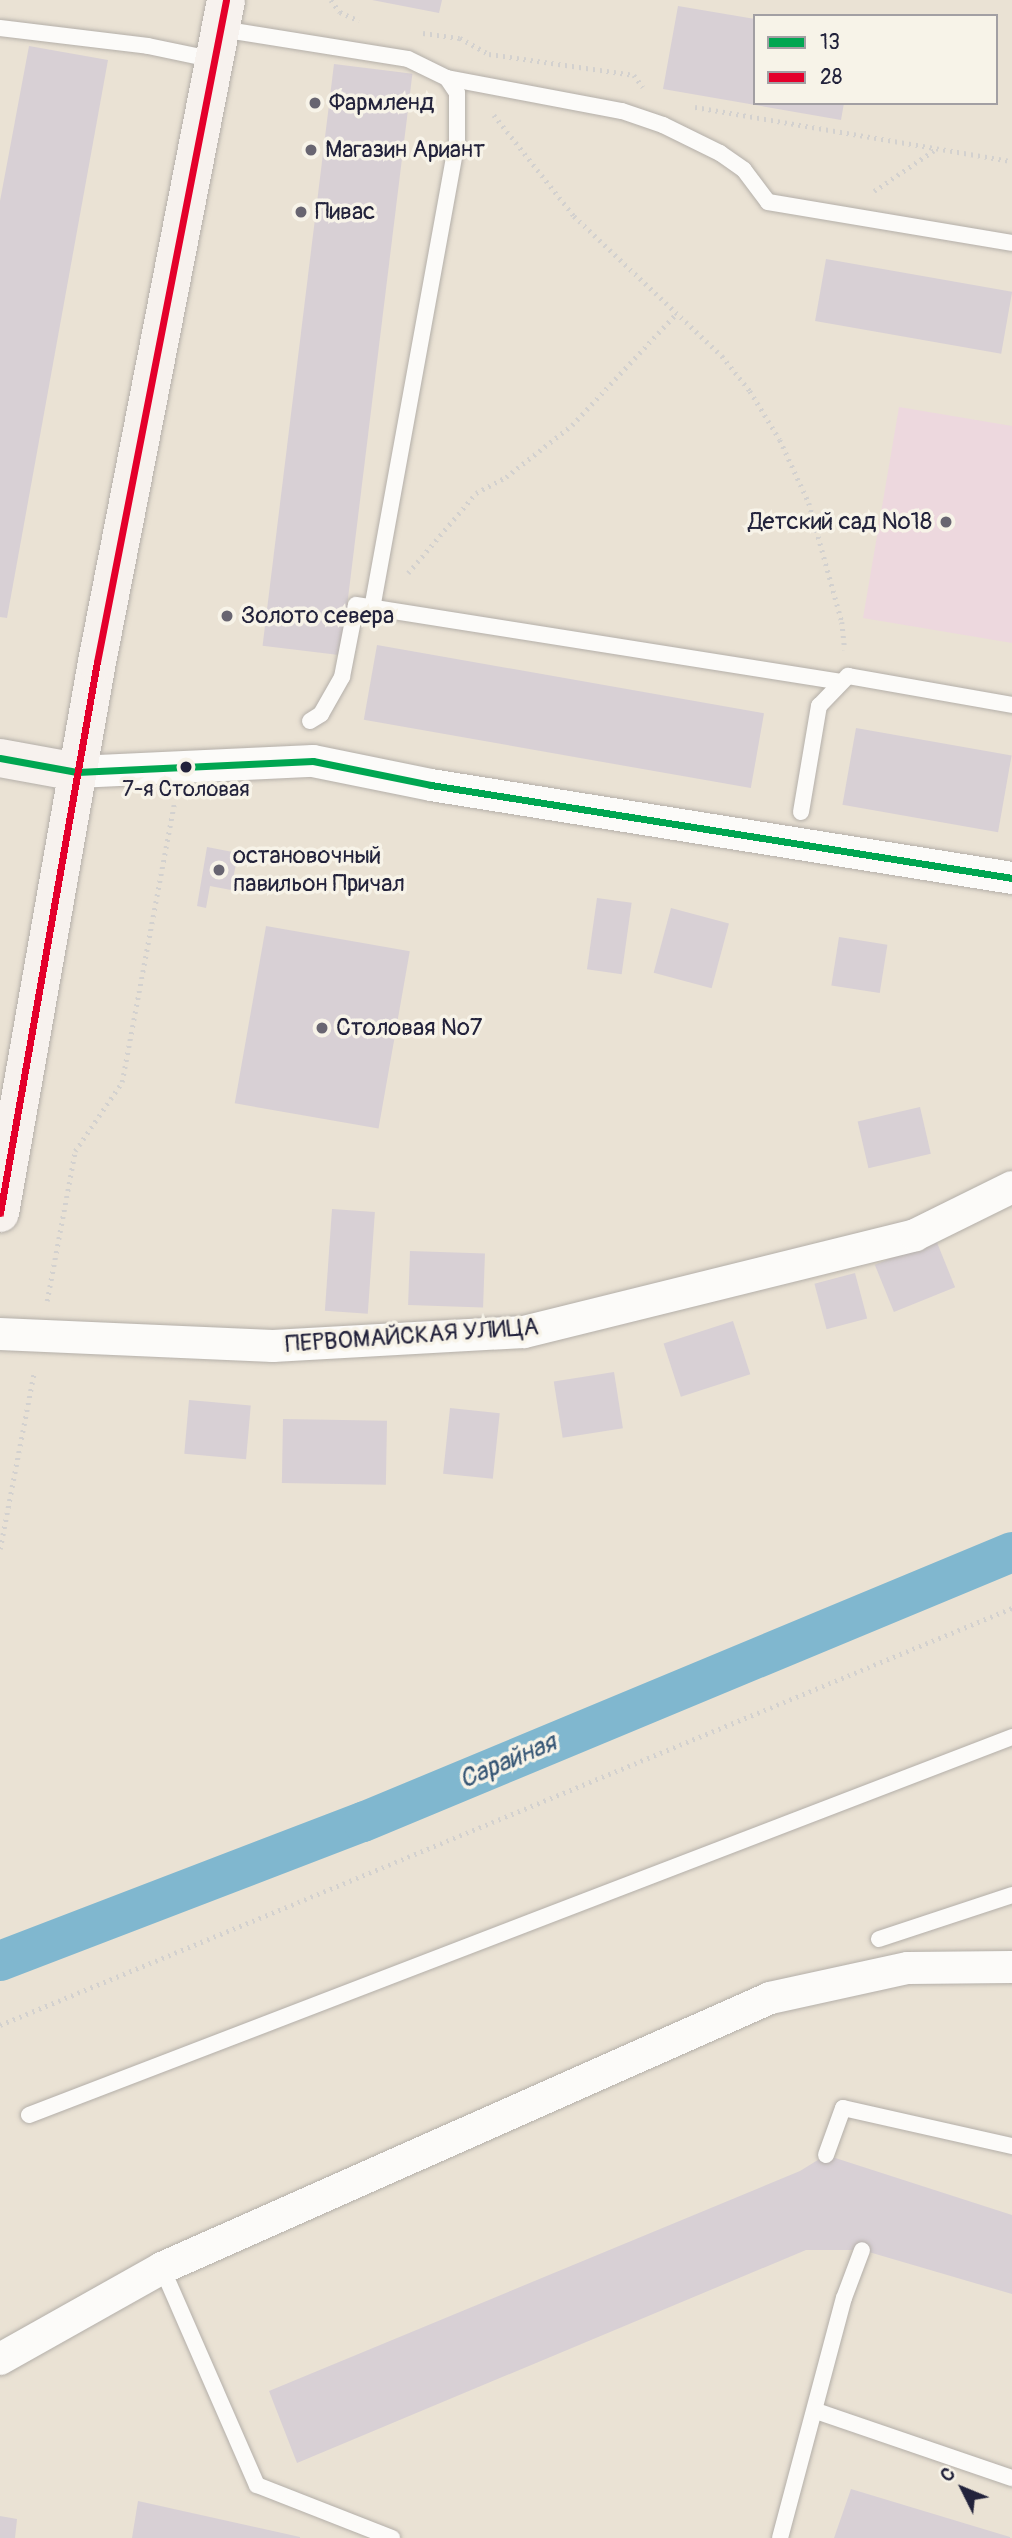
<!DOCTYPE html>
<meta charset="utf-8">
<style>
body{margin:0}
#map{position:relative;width:1012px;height:2538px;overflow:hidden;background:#eae2d4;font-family:Pangolin,sans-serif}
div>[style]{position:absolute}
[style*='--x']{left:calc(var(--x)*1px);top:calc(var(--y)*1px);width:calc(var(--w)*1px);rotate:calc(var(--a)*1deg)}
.built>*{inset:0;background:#edd8de}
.canal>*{height:40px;margin:-20px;padding:0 20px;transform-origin:20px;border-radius:20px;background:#80b7cf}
.building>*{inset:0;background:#d8d0d5;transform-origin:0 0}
.path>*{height:4.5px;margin-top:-2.25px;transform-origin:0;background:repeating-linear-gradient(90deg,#d3d1cf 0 2px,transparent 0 7px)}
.roads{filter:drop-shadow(0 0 2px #b4afa9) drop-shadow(0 0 2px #b4afa9)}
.lane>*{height:16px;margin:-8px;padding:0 8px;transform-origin:8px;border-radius:8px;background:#fcfbf9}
.street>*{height:32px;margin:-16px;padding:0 16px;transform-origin:16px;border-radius:16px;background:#fcfbf9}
.secondary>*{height:38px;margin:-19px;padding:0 19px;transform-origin:19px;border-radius:19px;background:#f7f2ee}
.bus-1>*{height:7px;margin:-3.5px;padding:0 3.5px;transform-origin:3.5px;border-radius:3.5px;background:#00a651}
.bus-2>*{height:7px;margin:-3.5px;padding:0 3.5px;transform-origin:3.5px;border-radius:3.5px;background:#e4002b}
.dots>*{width:19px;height:19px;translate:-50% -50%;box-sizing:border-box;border:4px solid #f7f3e8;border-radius:50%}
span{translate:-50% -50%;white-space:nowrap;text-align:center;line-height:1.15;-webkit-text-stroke:7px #f7f3e8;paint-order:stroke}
.bus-label{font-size:22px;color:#22223b}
.poi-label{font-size:24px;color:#22223b}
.left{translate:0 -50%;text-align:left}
.right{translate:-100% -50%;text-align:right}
.street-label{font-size:24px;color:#22223b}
.water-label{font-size:26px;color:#365675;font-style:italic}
.legend{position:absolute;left:753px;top:14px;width:245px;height:91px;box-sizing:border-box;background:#f7f3e8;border:2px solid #a29fa3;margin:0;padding:9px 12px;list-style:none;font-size:21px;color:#22223b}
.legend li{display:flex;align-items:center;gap:14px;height:35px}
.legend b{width:35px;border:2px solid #a29fa3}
.north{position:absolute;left:928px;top:2454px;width:70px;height:70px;-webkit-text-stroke:5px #f7f3e8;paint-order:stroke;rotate:313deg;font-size:19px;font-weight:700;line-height:28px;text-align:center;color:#22223b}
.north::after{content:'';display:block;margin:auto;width:24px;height:32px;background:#22223b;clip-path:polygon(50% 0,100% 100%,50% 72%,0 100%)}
</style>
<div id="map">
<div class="built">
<div style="clip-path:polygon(899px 407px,1012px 426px,1012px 643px,863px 618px)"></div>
</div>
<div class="canal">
<div style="--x:0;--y:1961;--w:389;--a:-21"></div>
<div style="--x:363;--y:1822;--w:703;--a:-22.59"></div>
</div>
<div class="building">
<div style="clip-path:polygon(372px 0,442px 0,439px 13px)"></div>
<div style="clip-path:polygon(678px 6px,755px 19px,755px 103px,844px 103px,841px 120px,663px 89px)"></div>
<div style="clip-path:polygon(29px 46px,108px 60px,7px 618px,0 617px,0 201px)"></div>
<div style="left:334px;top:64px;width:79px;height:586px;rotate:7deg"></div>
<div style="left:826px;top:259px;width:189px;height:63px;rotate:10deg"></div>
<div style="left:377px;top:645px;width:393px;height:76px;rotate:10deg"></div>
<div style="left:856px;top:728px;width:158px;height:78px;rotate:10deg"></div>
<div style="clip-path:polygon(207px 847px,238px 853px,231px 890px,210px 886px,206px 908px,197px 906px)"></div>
<div style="left:597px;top:898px;width:35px;height:72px;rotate:8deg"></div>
<div style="left:671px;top:908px;width:60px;height:67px;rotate:15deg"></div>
<div style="left:266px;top:926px;width:146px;height:180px;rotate:10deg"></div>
<div style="left:839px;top:937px;width:49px;height:49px;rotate:9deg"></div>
<div style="left:920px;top:1107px;width:48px;height:64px;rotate:77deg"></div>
<div style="left:332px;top:1209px;width:43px;height:102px;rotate:4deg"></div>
<div style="left:936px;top:1240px;width:51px;height:66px;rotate:68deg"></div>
<div style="left:410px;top:1251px;width:75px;height:54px;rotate:2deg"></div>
<div style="left:855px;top:1273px;width:47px;height:42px;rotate:75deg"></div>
<div style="left:733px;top:1321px;width:56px;height:73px;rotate:72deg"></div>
<div style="left:614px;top:1372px;width:57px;height:61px;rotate:81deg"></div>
<div style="left:189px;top:1400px;width:62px;height:54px;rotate:5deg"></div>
<div style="left:450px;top:1408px;width:50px;height:66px;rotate:6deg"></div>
<div style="left:283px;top:1419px;width:104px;height:64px;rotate:1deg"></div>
<div style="clip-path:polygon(826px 2155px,1012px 2215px,1012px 2294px,862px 2250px,806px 2250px,297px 2463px,269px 2391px,800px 2171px)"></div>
<div style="clip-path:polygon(851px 2489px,1010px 2537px,1010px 2538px,834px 2538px)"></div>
<div style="clip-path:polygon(138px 2501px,300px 2537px,300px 2538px,132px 2538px)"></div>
<div style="clip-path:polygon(0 2516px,17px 2519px,15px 2538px,0 2538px)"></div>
</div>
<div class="path">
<div style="--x:331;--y:0;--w:15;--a:53"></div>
<div style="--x:340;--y:12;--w:21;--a:25"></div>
<div style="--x:423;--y:33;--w:37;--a:8"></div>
<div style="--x:460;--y:38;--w:33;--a:29"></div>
<div style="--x:489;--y:54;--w:147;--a:8.2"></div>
<div style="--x:634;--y:75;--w:15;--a:53"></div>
<div style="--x:695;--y:107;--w:322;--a:9.7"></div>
<div style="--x:494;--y:115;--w:129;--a:51.6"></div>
<div style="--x:574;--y:216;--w:204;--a:43.4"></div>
<div style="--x:722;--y:356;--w:45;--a:51.3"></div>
<div style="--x:750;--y:391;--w:57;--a:58.5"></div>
<div style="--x:780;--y:440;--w:69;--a:65.3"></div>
<div style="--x:809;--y:503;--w:123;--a:74.5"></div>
<div style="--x:842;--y:622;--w:28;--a:84"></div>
<div style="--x:874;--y:191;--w:75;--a:-34.1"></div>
<div style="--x:408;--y:573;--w:105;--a:-49.6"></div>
<div style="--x:476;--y:493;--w:34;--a:-28"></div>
<div style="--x:506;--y:477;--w:84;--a:-38.2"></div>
<div style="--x:572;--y:425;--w:152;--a:-46.9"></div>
<div style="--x:47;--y:1301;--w:153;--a:-79.4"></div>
<div style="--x:75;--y:1151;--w:83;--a:-55.7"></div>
<div style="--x:122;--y:1082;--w:284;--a:-79.4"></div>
<div style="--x:0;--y:1549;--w:180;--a:-79.1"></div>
<div style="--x:0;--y:2025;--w:1095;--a:-22.39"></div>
</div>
<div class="roads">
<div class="lane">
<div style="--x:0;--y:28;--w:149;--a:6.9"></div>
<div style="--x:148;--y:46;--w:68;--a:11.8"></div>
<div style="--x:221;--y:29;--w:189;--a:9.1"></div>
<div style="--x:408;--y:59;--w:43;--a:26"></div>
<div style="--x:447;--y:78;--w:18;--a:56"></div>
<div style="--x:457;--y:93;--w:48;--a:90"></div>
<div style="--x:457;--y:141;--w:475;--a:100.3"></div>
<div style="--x:447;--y:78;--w:178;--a:10.7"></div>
<div style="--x:622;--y:111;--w:43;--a:18.9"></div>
<div style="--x:663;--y:125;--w:64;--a:26.2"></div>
<div style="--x:720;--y:153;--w:29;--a:35"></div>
<div style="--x:744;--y:170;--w:40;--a:53"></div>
<div style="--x:768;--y:202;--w:247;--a:9.5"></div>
<div style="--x:310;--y:721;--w:13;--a:-32"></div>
<div style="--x:321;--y:714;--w:43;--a:-60.4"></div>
<div style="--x:342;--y:677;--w:73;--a:-79"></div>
<div style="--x:356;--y:605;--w:491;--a:9"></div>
<div style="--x:801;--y:812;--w:108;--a:-80.4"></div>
<div style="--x:819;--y:706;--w:42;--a:-46"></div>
<div style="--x:848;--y:676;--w:167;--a:10"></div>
<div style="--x:879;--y:1939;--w:140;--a:-18.3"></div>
<div style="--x:29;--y:2115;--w:1053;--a:-21.03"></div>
<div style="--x:826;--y:2155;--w:50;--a:-70.1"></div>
<div style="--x:843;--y:2108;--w:173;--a:12.7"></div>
<div style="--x:162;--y:2268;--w:237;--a:66.4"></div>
<div style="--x:257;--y:2485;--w:145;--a:21.4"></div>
<div style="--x:816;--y:2411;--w:207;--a:18.9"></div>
<div style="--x:780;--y:2538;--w:248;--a:-75.1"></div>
<div style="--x:844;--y:2298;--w:51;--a:-69.4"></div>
</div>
<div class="street">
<div style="--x:77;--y:772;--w:236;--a:-2.7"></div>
<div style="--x:313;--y:761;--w:120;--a:11.5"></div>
<div style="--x:431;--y:785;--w:588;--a:9.09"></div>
<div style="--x:0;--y:1334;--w:273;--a:2.5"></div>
<div style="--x:273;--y:1346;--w:251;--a:-3.2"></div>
<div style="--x:524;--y:1332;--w:403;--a:-13.9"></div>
<div style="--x:915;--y:1235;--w:108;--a:-26.3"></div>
<div style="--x:0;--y:2359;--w:186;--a:-29.3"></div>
<div style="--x:162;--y:2268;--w:665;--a:-23.94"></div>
<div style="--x:770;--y:1998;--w:141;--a:-12.3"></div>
<div style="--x:908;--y:1968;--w:104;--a:-0.6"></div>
</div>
<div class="secondary">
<div style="--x:0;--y:758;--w:78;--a:10.3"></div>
<div style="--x:0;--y:1213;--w:559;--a:-80.02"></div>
<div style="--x:97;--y:662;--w:674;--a:-78.97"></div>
</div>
</div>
<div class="bus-1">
<div style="--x:0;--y:758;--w:78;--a:10.3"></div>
<div style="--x:77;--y:772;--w:236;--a:-2.7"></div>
<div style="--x:313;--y:761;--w:120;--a:11.5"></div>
<div style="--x:431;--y:785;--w:588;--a:9.09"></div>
</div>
<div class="bus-2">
<div style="--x:0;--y:1213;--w:559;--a:-80.02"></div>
<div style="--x:97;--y:662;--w:674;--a:-78.97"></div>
</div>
<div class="dots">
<div style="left:315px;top:103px;background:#686571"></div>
<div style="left:311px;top:150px;background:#686571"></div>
<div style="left:301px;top:212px;background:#686571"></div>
<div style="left:946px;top:522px;background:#686571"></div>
<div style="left:227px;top:616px;background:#686571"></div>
<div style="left:186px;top:767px;background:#22223b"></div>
<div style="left:219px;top:870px;background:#686571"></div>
<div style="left:322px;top:1028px;background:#686571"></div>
</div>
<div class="bus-label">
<span style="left:186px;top:790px">7-я Столовая</span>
</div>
<div class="poi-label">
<span class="left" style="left:329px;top:103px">Фармленд</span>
<span class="left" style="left:325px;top:150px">Магазин Ариант</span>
<span class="left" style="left:315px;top:212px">Пивас</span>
<span class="right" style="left:932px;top:522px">Детский сад №18</span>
<span class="left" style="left:241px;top:616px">Золото севера</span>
<span class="left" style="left:233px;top:870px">остановочный<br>павильон Причал</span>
<span class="left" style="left:336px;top:1028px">Столовая №7</span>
</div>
<div class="street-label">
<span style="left:412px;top:1336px;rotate:-4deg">ПЕРВОМАЙСКАЯ УЛИЦА</span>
</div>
<div class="water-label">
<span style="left:508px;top:1762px;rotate:-23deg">Сарайная</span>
</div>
<ul class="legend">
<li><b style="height:9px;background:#00a651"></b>13</li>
<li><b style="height:9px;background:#e4002b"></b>28</li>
</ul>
<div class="north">С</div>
</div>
